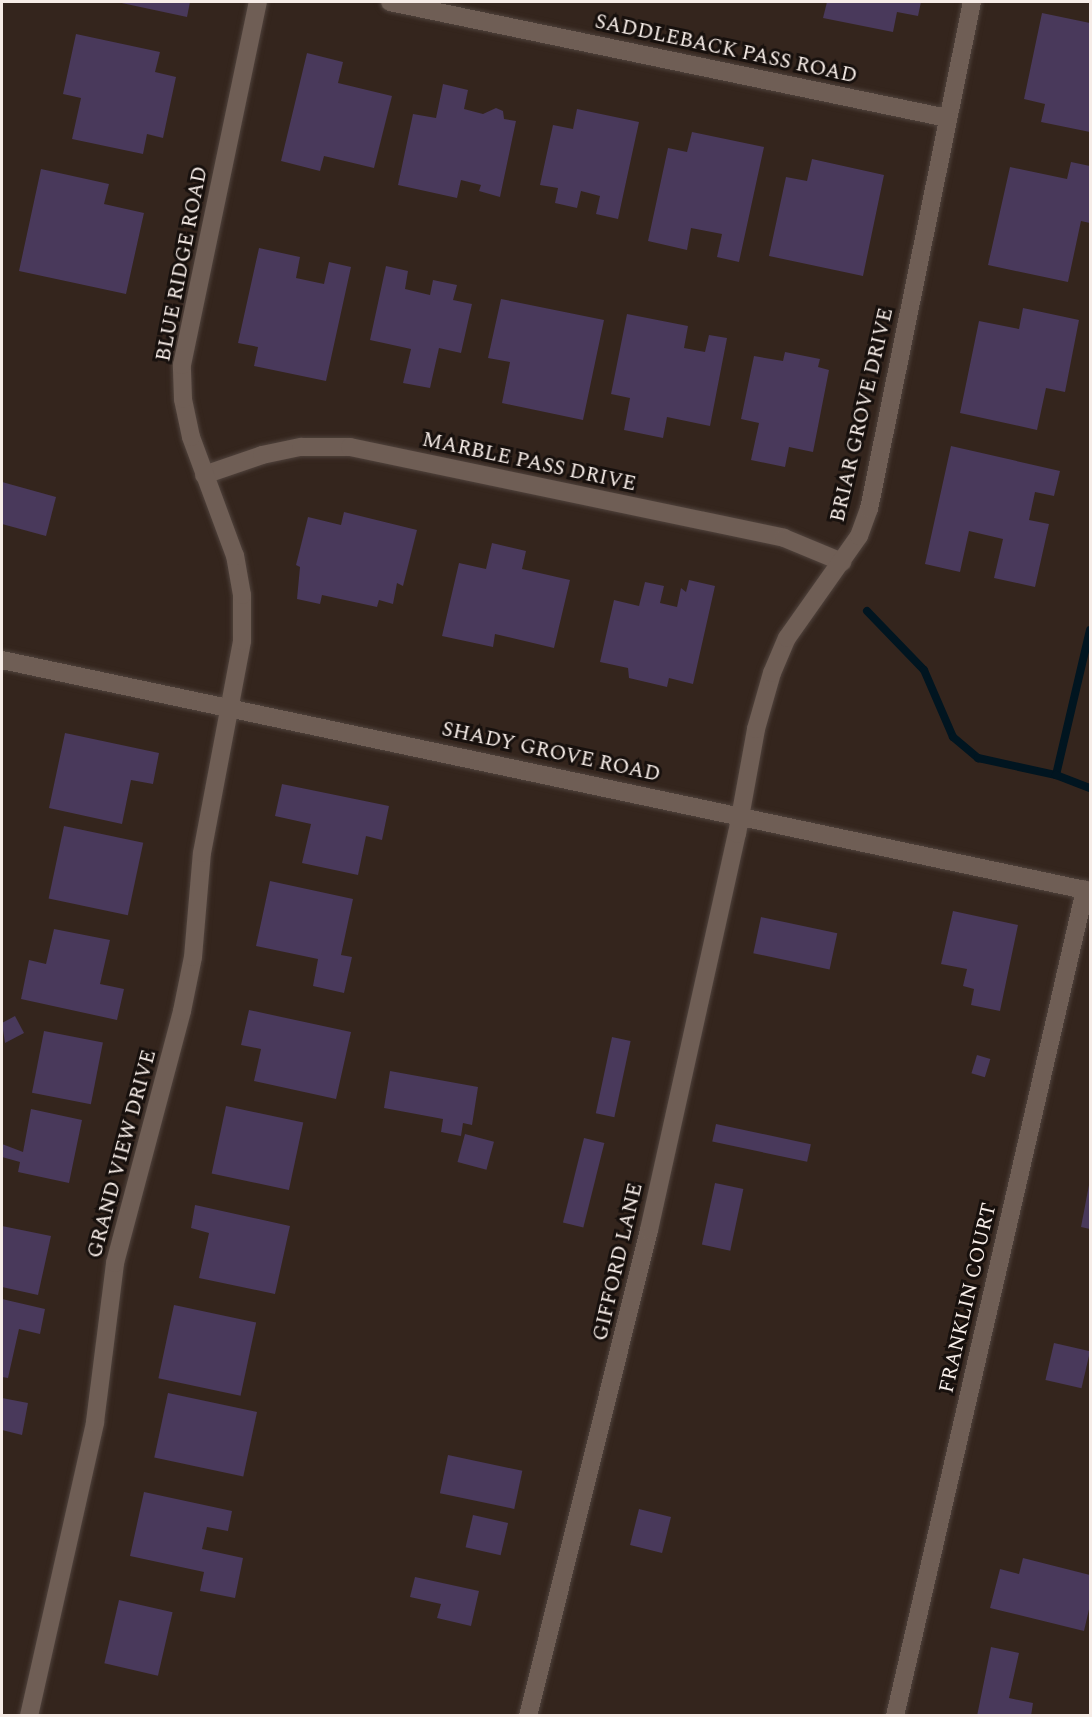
<!DOCTYPE html>
<style>
body{margin:0}
#map{position:relative;width:1092px;height:1717px;overflow:hidden;background:#34251d;font-family:Spectral,serif}
div>[style]{position:absolute}
[style*='--x']{left:calc(var(--x)*1px);top:calc(var(--y)*1px);width:calc(var(--w)*1px);rotate:calc(var(--a)*1deg)}
.stream>*{height:8px;margin:-4px;padding:0 4px;transform-origin:4px;border-radius:4px;background:#011520}
.building>*{inset:0;background:#49395b;transform-origin:0 0}
.roads{filter:drop-shadow(0 0 2px #50433d) drop-shadow(0 0 2px #50433d)}
.minor>*{height:18px;margin:-9px;padding:0 9px;transform-origin:9px;border-radius:9px;background:#6f5e55}
.tertiary>*{height:18px;margin:-9px;padding:0 9px;transform-origin:9px;border-radius:9px;background:#6f5e55}
span{translate:-50% -50%;white-space:nowrap;text-align:center;line-height:1.15;-webkit-text-stroke:6px #17100d;paint-order:stroke}
.street-label{font-size:21px;color:#f6ece7}
.frame{position:absolute;inset:0;border:3px solid #f6ece7;pointer-events:none}
</style>
<div id="map">
<div class="stream">
<div style="--x:867;--y:611;--w:82;--a:46"></div>
<div style="--x:924;--y:670;--w:73;--a:66.6"></div>
<div style="--x:953;--y:737;--w:33;--a:40"></div>
<div style="--x:978;--y:758;--w:80;--a:12.3"></div>
<div style="--x:1090;--y:630;--w:149;--a:103.2"></div>
<div style="--x:1056;--y:775;--w:36;--a:21"></div>
</div>
<div class="building">
<div style="clip-path:polygon(117px 2px,190px 2px,187px 17px)"></div>
<div style="clip-path:polygon(827px 2px,921px 2px,918px 16px,897px 12px,893px 32px,823px 18px)"></div>
<div style="clip-path:polygon(1042px 13px,1090px 23px,1090px 132px,1041px 122px,1045px 104px,1024px 99px)"></div>
<div style="clip-path:polygon(76px 34px,160px 52px,155px 72px,176px 77px,163px 138px,147px 134px,143px 154px,72px 139px,81px 98px,63px 94px)"></div>
<div style="clip-path:polygon(307px 53px,343px 62px,338px 83px,392px 96px,374px 168px,324px 156px,320px 171px,281px 161px)"></div>
<div style="clip-path:polygon(443px 84px,468px 90px,464px 109px,483px 114px,496px 108px,503px 111px,504px 119px,516px 121px,500px 197px,479px 191px,481px 185px,461px 180px,457px 198px,398px 185px,413px 114px,436px 118px)"></div>
<div style="clip-path:polygon(577px 109px,639px 122px,618px 219px,596px 214px,600px 196px,581px 191px,577px 208px,555px 203px,558px 188px,540px 185px,553px 125px,573px 129px)"></div>
<div style="clip-path:polygon(692px 132px,764px 147px,739px 262px,717px 257px,722px 234px,691px 228px,687px 250px,648px 241px,668px 148px,687px 152px)"></div>
<div style="clip-path:polygon(812px 159px,884px 175px,863px 276px,769px 256px,786px 177px,807px 181px)"></div>
<div style="clip-path:polygon(1071px 162px,1090px 166px,1090px 223px,1081px 221px,1068px 282px,988px 265px,1010px 167px,1067px 179px)"></div>
<div style="clip-path:polygon(41px 169px,109px 184px,104px 204px,144px 213px,126px 294px,19px 271px)"></div>
<div style="clip-path:polygon(259px 248px,300px 257px,296px 278px,324px 284px,329px 262px,351px 267px,326px 381px,254px 366px,258px 347px,238px 343px)"></div>
<div style="clip-path:polygon(386px 266px,408px 271px,405px 289px,430px 295px,433px 280px,457px 285px,453px 300px,472px 304px,461px 353px,439px 348px,430px 388px,403px 383px,411px 349px,370px 340px)"></div>
<div style="clip-path:polygon(501px 299px,604px 320px,583px 420px,502px 403px,510px 362px,488px 358px)"></div>
<div style="clip-path:polygon(1023px 308px,1079px 320px,1065px 392px,1046px 388px,1037px 430px,960px 413px,979px 321px,1019px 329px)"></div>
<div style="clip-path:polygon(627px 314px,688px 326px,684px 348px,705px 352px,709px 335px,727px 338px,710px 426px,667px 417px,663px 438px,624px 430px,630px 398px,611px 394px)"></div>
<div style="clip-path:polygon(785px 352px,820px 359px,818px 367px,829px 370px,813px 452px,789px 447px,785px 467px,751px 460px,759px 423px,741px 419px,754px 356px,783px 361px)"></div>
<div style="clip-path:polygon(951px 446px,1060px 471px,1054px 496px,1035px 492px,1029px 520px,1049px 524px,1035px 587px,994px 578px,1003px 539px,969px 531px,960px 572px,925px 564px)"></div>
<div style="clip-path:polygon(2px 482px,56px 497px,46px 536px,2px 524px)"></div>
<div style="clip-path:polygon(344px 512px,417px 530px,403px 586px,397px 583px,393px 604px,379px 600px,377px 607px,322px 595px,320px 604px,297px 599px,300px 567px,296px 565px,308px 517px,341px 525px)"></div>
<div style="clip-path:polygon(492px 543px,526px 551px,522px 569px,570px 580px,554px 648px,495px 634px,493px 647px,442px 636px,459px 563px,486px 569px)"></div>
<div style="clip-path:polygon(689px 580px,715px 586px,693px 684px,669px 678px,667px 687px,629px 678px,628px 668px,600px 662px,614px 600px,639px 606px,645px 582px,664px 586px,660px 603px,677px 607px,681px 588px,686px 592px)"></div>
<div style="clip-path:polygon(65px 733px,159px 753px,153px 784px,131px 780px,122px 824px,49px 808px)"></div>
<div style="clip-path:polygon(282px 784px,389px 806px,382px 840px,366px 836px,358px 875px,302px 863px,311px 824px,275px 816px)"></div>
<div style="left:64px;top:826px;width:81px;height:74px;rotate:12deg"></div>
<div style="clip-path:polygon(270px 881px,353px 899px,341px 955px,352px 957px,344px 993px,313px 986px,318px 959px,256px 946px)"></div>
<div style="clip-path:polygon(953px 911px,1018px 925px,1000px 1011px,971px 1005px,974px 989px,963px 986px,967px 969px,941px 964px)"></div>
<div style="left:761px;top:917px;width:78px;height:37px;rotate:12deg"></div>
<div style="clip-path:polygon(54px 929px,110px 940px,100px 984px,124px 989px,117px 1020px,21px 999px,29px 960px,46px 964px)"></div>
<div style="clip-path:polygon(249px 1010px,351px 1032px,336px 1099px,254px 1081px,261px 1049px,241px 1045px)"></div>
<div style="clip-path:polygon(15px 1016px,24px 1033px,5px 1043px,2px 1023px)"></div>
<div style="left:44px;top:1031px;width:60px;height:63px;rotate:11deg"></div>
<div style="left:612px;top:1037px;width:19px;height:78px;rotate:12deg"></div>
<div style="left:977px;top:1055px;width:14px;height:19px;rotate:17deg"></div>
<div style="clip-path:polygon(390px 1071px,478px 1087px,472px 1125px,463px 1123px,461px 1136px,441px 1132px,443px 1119px,384px 1108px)"></div>
<div style="left:226px;top:1106px;width:79px;height:69px;rotate:12deg"></div>
<div style="clip-path:polygon(31px 1109px,82px 1120px,69px 1183px,18px 1172px,20px 1162px,2px 1157px,2px 1144px,23px 1152px)"></div>
<div style="left:716px;top:1124px;width:97px;height:18px;rotate:12deg"></div>
<div style="left:465px;top:1134px;width:30px;height:29px;rotate:15deg"></div>
<div style="left:584px;top:1138px;width:21px;height:87px;rotate:14deg"></div>
<div style="left:715px;top:1183px;width:29px;height:63px;rotate:12deg"></div>
<div style="clip-path:polygon(1089px 1185px,1090px 1185px,1090px 1229px,1081px 1227px)"></div>
<div style="clip-path:polygon(195px 1205px,290px 1226px,275px 1294px,199px 1278px,209px 1233px,191px 1228px)"></div>
<div style="clip-path:polygon(2px 1226px,51px 1236px,38px 1295px,2px 1287px)"></div>
<div style="clip-path:polygon(2px 1299px,45px 1309px,40px 1334px,19px 1329px,8px 1378px,2px 1377px)"></div>
<div style="left:174px;top:1305px;width:84px;height:75px;rotate:12deg"></div>
<div style="left:1054px;top:1343px;width:37px;height:38px;rotate:13deg"></div>
<div style="left:168px;top:1393px;width:91px;height:66px;rotate:12deg"></div>
<div style="clip-path:polygon(2px 1398px,28px 1403px,22px 1435px,2px 1430px)"></div>
<div style="left:448px;top:1455px;width:76px;height:39px;rotate:12deg"></div>
<div style="clip-path:polygon(144px 1492px,232px 1511px,228px 1531px,207px 1527px,202px 1549px,243px 1558px,235px 1598px,200px 1591px,204px 1572px,130px 1556px)"></div>
<div style="left:639px;top:1509px;width:33px;height:37px;rotate:14deg"></div>
<div style="left:473px;top:1515px;width:36px;height:33px;rotate:13deg"></div>
<div style="clip-path:polygon(1023px 1558px,1090px 1575px,1090px 1605px,1084px 1631px,990px 1608px,1000px 1569px,1019px 1574px)"></div>
<div style="clip-path:polygon(415px 1577px,479px 1591px,471px 1626px,437px 1618px,441px 1604px,410px 1597px)"></div>
<div style="left:119px;top:1600px;width:55px;height:65px;rotate:13deg"></div>
<div style="clip-path:polygon(991px 1647px,1019px 1653px,1009px 1698px,1033px 1703px,1031px 1716px,977px 1716px)"></div>
</div>
<div class="roads">
<div class="minor">
<div style="--x:390;--y:2;--w:569;--a:11.76"></div>
<div style="--x:204;--y:475;--w:61;--a:-19"></div>
<div style="--x:262;--y:455;--w:40;--a:-12"></div>
<div style="--x:301;--y:447;--w:49;--a:0"></div>
<div style="--x:350;--y:447;--w:443;--a:11.8"></div>
<div style="--x:784;--y:538;--w:63;--a:22.5"></div>
<div style="--x:29;--y:1716;--w:301;--a:-77.3"></div>
<div style="--x:95;--y:1422;--w:160;--a:-82.8"></div>
<div style="--x:115;--y:1263;--w:261;--a:-75.1"></div>
<div style="--x:182;--y:1011;--w:55;--a:-78.5"></div>
<div style="--x:193;--y:957;--w:104;--a:-85.1"></div>
<div style="--x:202;--y:853;--w:216;--a:-79.3"></div>
<div style="--x:242;--y:641;--w:46;--a:-90"></div>
<div style="--x:242;--y:595;--w:40;--a:-100"></div>
<div style="--x:235;--y:556;--w:127;--a:-110.3"></div>
<div style="--x:191;--y:437;--w:39;--a:-102"></div>
<div style="--x:183;--y:399;--w:34;--a:-92"></div>
<div style="--x:182;--y:365;--w:371;--a:-78.2"></div>
<div style="--x:528;--y:1716;--w:501;--a:-76.02"></div>
<div style="--x:649;--y:1230;--w:406;--a:-77.5"></div>
<div style="--x:737;--y:834;--w:107;--a:-79.7"></div>
<div style="--x:756;--y:729;--w:58;--a:-74.1"></div>
<div style="--x:772;--y:673;--w:38;--a:-67"></div>
<div style="--x:787;--y:638;--w:125;--a:-54.8"></div>
<div style="--x:859;--y:536;--w:29;--a:-70"></div>
<div style="--x:869;--y:509;--w:517;--a:-78.52"></div>
<div style="--x:895;--y:1716;--w:848;--a:-77.05"></div>
</div>
<div class="tertiary">
<div style="--x:2;--y:660;--w:1112;--a:11.99"></div>
</div>
</div>
<div class="street-label">
<span style="left:726px;top:49px;rotate:12deg">SADDLEBACK PASS ROAD</span>
<span style="left:182px;top:264px;rotate:-79deg">BLUE RIDGE ROAD</span>
<span style="left:862px;top:415px;rotate:-77deg">BRIAR GROVE DRIVE</span>
<span style="left:529px;top:462px;rotate:12deg">MARBLE PASS DRIVE</span>
<span style="left:551px;top:752px;rotate:12deg">SHADY GROVE ROAD</span>
<span style="left:122px;top:1154px;rotate:-75deg">GRAND VIEW DRIVE</span>
<span style="left:618px;top:1262px;rotate:-77deg">GIFFORD LANE</span>
<span style="left:968px;top:1298px;rotate:-77deg">FRANKLIN COURT</span>
</div>
<div class="frame"></div>
</div>
